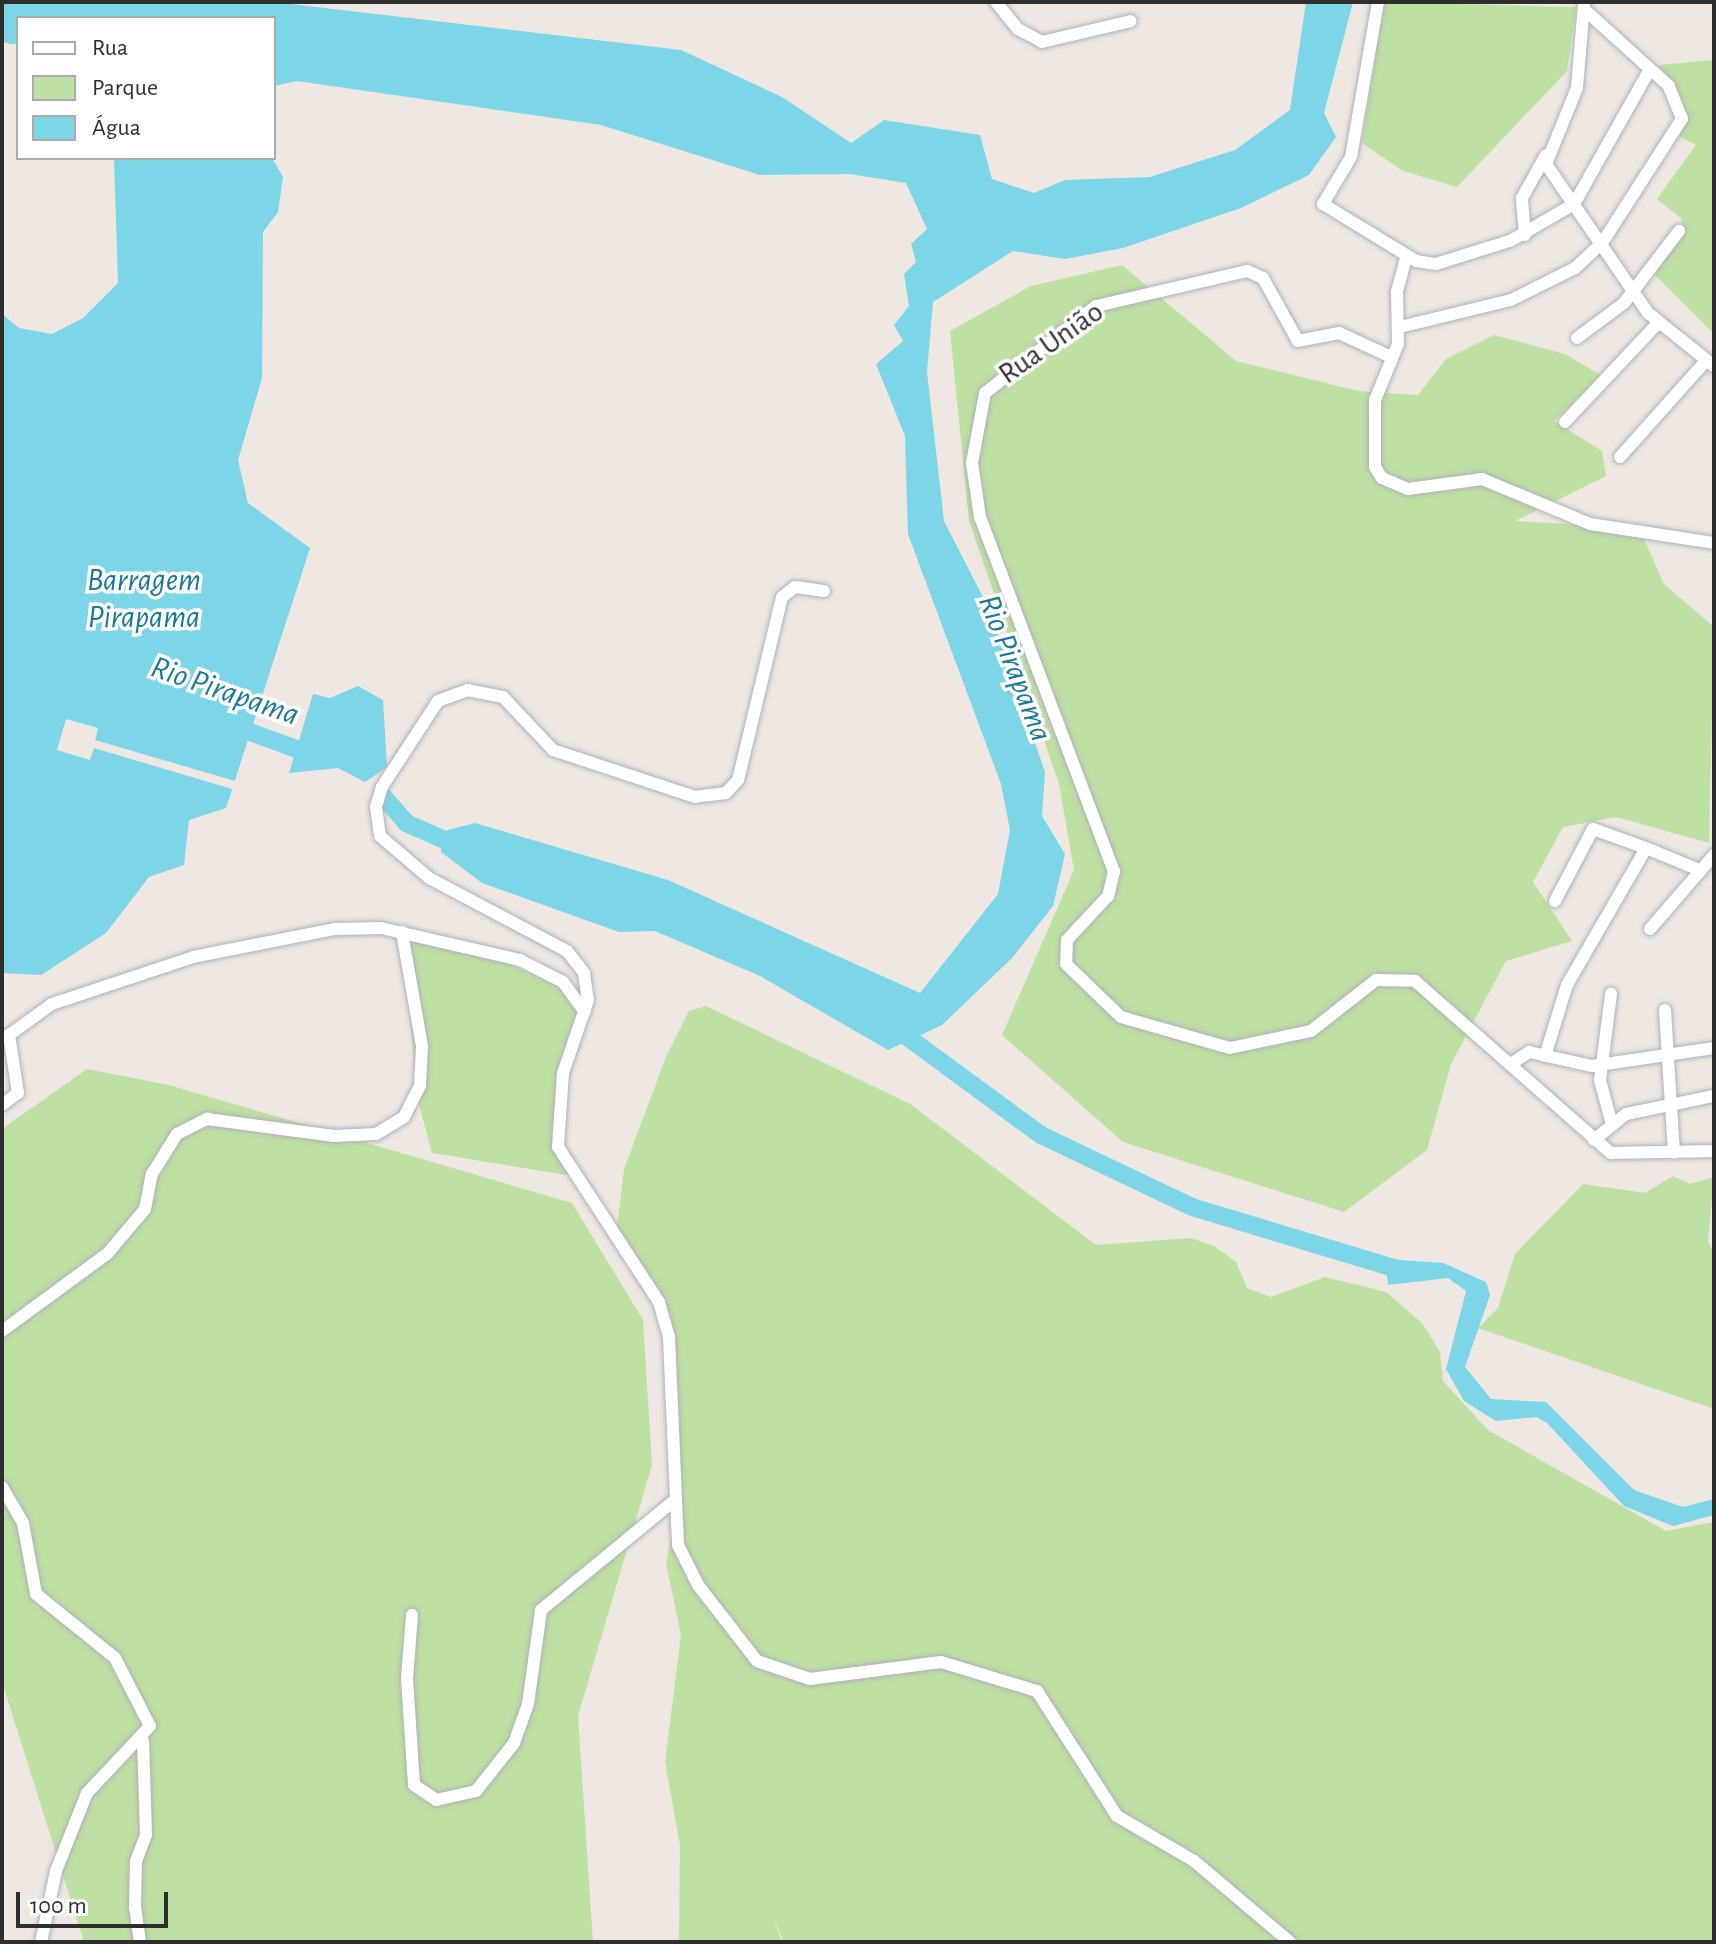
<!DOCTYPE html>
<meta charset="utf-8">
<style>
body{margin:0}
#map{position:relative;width:1716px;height:1944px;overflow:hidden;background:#eee7e2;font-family:"Alegreya Sans",sans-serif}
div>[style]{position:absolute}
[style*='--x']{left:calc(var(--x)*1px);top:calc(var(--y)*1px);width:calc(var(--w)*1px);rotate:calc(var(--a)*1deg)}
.green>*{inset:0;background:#bee0a3}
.water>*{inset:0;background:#7dd6e7}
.pier>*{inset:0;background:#eee7e2}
.river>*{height:18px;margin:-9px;padding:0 9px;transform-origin:9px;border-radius:9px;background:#7dd6e7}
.roads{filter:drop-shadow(0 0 2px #aeb1b9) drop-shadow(0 0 2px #aeb1b9)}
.street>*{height:12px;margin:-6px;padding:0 6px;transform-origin:6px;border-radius:6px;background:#fff}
span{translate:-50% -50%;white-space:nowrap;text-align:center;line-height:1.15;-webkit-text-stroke:7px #fff;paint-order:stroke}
.street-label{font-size:30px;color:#2e2e2e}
.water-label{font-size:32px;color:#187998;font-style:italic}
.frame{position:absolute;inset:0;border:4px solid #2e2e2e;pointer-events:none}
.legend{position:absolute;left:16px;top:16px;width:260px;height:144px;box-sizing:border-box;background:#fff;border:2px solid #ababab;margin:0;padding:10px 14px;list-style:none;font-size:24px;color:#2e2e2e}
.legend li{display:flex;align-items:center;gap:16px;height:40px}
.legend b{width:40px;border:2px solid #ababab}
.scale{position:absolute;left:16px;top:1892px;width:152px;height:36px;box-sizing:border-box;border:4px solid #2e2e2e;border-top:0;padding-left:10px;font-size:24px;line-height:28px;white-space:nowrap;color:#2e2e2e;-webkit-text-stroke:6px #fff;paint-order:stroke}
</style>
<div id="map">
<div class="green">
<div style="clip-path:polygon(1384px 2px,1576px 7px,1567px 71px,1457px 187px,1403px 171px,1362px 143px)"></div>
<div style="clip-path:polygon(1714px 60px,1714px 334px,1654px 274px,1684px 233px,1681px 218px,1657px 199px,1696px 145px,1677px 135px,1687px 117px,1659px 65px)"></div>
<div style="clip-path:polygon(1122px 265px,1236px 361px,1358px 391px,1418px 395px,1446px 359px,1494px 335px,1565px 354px,1602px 376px,1554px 421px,1602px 451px,1606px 476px,1515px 521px,1639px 528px,1664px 584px,1714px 627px,1709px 843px,1616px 817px,1563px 827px,1533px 882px,1572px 941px,1506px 961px,1451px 1064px,1427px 1150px,1344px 1212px,1123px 1142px,1002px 1035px,1074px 870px,1059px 784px,969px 521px,950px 331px,1031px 286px)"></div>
<div style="clip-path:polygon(403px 934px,475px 948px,588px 1000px,554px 1120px,573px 1176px,432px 1153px,417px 1097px)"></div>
<div style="clip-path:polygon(706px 1006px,910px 1104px,1096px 1245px,1191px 1238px,1214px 1246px,1236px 1262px,1247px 1288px,1271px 1297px,1325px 1277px,1386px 1292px,1422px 1323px,1440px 1352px,1443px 1381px,1488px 1430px,1666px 1531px,1714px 1522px,1714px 1942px,784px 1942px,772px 1916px,782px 1942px,679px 1942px,680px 1845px,665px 1762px,681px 1635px,666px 1563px,676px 1511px,666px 1321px,616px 1237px,624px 1169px,666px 1057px,689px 1011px)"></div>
<div style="clip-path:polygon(87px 1069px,169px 1085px,572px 1203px,643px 1320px,652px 1465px,578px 1716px,593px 1942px,84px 1942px,2px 1682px,2px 1129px)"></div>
<div style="clip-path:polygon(1673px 1176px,1690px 1184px,1714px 1177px,1708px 1241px,1714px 1253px,1714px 1409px,1478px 1328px,1498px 1308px,1515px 1254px,1583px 1184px,1645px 1193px)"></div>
</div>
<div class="water">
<div style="clip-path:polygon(2px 2px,274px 2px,681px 50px,782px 97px,851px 143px,884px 120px,980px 135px,992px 179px,1034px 193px,1065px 180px,1150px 177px,1235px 150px,1290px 110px,1306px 2px,1353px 2px,1324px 113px,1336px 137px,1309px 175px,1241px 208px,1123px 248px,1065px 259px,1013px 251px,933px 302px,927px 372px,944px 521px,989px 609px,1045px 772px,1042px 816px,1065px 854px,1053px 906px,1012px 958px,942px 1025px,888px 1050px,760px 976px,655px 931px,619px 932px,482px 883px,441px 852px,444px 831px,475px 823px,668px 880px,920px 993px,998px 894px,1010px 830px,1001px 784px,908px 534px,905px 436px,876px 364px,903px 341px,894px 325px,909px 306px,904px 274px,916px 262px,911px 244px,927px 229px,906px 183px,850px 174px,760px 175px,601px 125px,297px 81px,274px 86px,274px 18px,18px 18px,18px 44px,10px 44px,2px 41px)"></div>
<div style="clip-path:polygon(114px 158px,272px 158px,283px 177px,278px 212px,263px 232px,262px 378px,238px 460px,248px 503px,310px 548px,226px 808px,189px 820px,184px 865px,149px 877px,106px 933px,41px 975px,2px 973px,2px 314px,19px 328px,52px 334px,83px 318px,118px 283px)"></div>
<div style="clip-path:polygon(358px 686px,383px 700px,387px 767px,365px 782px,338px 768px,289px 773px,313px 694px,330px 698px)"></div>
<div style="clip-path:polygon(1385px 1259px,1443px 1263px,1486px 1282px,1490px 1295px,1465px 1367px,1491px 1399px,1546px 1402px,1634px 1490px,1683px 1507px,1714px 1499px,1714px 1515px,1673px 1526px,1624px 1506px,1547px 1423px,1536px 1417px,1496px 1421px,1464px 1401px,1446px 1369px,1466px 1291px,1448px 1278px,1388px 1285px)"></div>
</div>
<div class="pier">
<div style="clip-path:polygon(66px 719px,98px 728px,95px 740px,235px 781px,232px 789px,94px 748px,90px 760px,57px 750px)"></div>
</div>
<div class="river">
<div style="--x:228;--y:724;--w:94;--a:20"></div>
<div style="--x:382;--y:795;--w:37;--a:49"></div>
<div style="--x:406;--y:823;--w:62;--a:23.7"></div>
<div style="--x:891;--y:1025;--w:186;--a:36.3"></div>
<div style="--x:1041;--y:1135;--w:167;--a:25.5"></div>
<div style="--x:1192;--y:1207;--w:225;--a:16.8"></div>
</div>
<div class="roads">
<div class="street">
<div style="--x:996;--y:2;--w:35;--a:51"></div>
<div style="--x:1018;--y:29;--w:27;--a:28"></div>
<div style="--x:1042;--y:42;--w:91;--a:-13.3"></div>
<div style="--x:1378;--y:2;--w:157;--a:99.9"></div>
<div style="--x:1351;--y:157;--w:55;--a:120.8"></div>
<div style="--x:1323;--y:204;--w:109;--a:31.5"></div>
<div style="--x:1416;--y:261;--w:20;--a:9"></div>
<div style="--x:1436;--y:264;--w:77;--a:-17.3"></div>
<div style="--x:1510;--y:241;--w:74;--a:-30"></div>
<div style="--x:1574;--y:204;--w:153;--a:-60.6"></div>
<div style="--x:1584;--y:4;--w:84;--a:94.8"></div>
<div style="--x:1577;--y:88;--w:82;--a:112.2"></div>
<div style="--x:1546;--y:164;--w:181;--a:55.6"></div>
<div style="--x:1648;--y:313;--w:85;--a:38.8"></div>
<div style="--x:1525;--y:235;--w:37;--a:-95"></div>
<div style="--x:1522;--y:198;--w:49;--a:-60.8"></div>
<div style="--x:1406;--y:258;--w:35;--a:105"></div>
<div style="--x:1397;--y:292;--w:52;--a:88.9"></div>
<div style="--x:1398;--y:344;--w:61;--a:112.3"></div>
<div style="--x:1375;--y:400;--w:67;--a:90"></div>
<div style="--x:1375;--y:467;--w:13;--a:58"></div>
<div style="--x:1382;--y:478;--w:28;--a:23"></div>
<div style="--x:1408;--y:489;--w:75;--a:-7.7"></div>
<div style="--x:1482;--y:479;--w:117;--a:22.6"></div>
<div style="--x:1590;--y:524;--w:125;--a:8.7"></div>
<div style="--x:1400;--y:327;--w:114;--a:-13.7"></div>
<div style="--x:1511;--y:300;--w:72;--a:-26.6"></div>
<div style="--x:1575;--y:268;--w:37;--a:-43"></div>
<div style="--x:1602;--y:243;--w:148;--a:-57.2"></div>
<div style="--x:1682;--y:119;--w:35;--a:-112"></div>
<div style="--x:1669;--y:86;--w:113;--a:-137.9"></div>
<div style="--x:1577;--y:338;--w:59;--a:-36.7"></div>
<div style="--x:1624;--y:303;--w:91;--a:-52.6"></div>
<div style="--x:1389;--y:356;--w:55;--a:-155.3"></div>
<div style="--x:1339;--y:333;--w:42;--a:169"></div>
<div style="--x:1298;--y:341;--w:72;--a:-119.1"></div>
<div style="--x:1263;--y:278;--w:17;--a:-156"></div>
<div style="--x:1247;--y:271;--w:155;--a:166.9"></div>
<div style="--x:1096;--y:306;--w:141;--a:141.9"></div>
<div style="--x:985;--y:393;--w:71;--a:100.5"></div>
<div style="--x:972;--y:463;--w:55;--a:81.6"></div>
<div style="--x:980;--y:517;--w:379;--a:69.3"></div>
<div style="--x:1114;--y:871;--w:26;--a:103"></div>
<div style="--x:1108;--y:896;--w:60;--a:133"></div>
<div style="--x:1067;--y:940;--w:24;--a:92"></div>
<div style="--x:1066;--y:964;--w:76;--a:43.9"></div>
<div style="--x:1121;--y:1017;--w:113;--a:15.9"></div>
<div style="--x:1230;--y:1048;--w:83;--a:-11.9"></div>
<div style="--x:1311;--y:1031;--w:83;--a:-38.1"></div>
<div style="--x:1376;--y:980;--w:39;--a:1"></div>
<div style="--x:1415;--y:981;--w:261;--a:41.3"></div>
<div style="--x:1611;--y:1153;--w:103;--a:-1.1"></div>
<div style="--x:1565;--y:422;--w:136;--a:-46.8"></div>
<div style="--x:1620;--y:457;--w:126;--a:-48.2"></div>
<div style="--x:824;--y:591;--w:29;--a:-172"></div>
<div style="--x:795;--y:587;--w:16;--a:142"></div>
<div style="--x:782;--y:597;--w:188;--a:103.5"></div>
<div style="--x:738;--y:780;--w:18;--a:133"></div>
<div style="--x:726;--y:793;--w:31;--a:173"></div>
<div style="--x:695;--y:797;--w:150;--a:-161.7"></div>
<div style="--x:553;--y:750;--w:73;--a:-133.3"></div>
<div style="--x:503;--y:697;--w:36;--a:-169"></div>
<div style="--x:468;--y:690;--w:32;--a:160"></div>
<div style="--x:438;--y:701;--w:103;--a:123.1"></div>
<div style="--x:382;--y:787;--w:21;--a:107"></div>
<div style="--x:376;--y:807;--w:29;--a:82"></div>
<div style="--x:380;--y:836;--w:65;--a:40.6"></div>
<div style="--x:429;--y:878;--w:156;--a:27.9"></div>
<div style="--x:567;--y:951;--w:28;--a:52"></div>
<div style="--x:584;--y:973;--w:27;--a:82"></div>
<div style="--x:588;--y:1000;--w:77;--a:108.9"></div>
<div style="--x:563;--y:1073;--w:74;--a:93.9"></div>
<div style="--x:558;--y:1147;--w:185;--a:56.9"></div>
<div style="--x:659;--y:1302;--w:37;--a:74"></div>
<div style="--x:669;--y:1338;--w:207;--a:87.5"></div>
<div style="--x:678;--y:1545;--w:45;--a:63.4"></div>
<div style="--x:698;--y:1585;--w:96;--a:52.2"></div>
<div style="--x:757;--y:1661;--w:56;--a:18.8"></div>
<div style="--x:810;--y:1679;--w:132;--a:-7.4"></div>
<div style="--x:941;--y:1662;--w:100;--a:16.8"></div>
<div style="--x:1037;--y:1691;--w:148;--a:57.4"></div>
<div style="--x:1117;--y:1816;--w:89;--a:30.3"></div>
<div style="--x:1194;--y:1861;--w:126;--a:40.2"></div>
<div style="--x:1555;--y:901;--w:81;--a:-62.2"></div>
<div style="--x:1593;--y:829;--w:56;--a:19.7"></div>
<div style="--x:1650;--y:929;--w:98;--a:-49.1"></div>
<div style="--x:1665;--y:1010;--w:143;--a:86.4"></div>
<div style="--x:1545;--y:1056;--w:74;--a:-72.8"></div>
<div style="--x:1567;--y:985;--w:158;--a:-60"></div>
<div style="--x:1646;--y:848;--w:55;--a:22.4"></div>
<div style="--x:1511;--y:1064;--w:22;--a:-34"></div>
<div style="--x:1529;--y:1052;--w:65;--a:12.5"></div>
<div style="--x:1592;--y:1066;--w:123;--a:-8.4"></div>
<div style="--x:2;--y:1105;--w:20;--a:-37"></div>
<div style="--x:18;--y:1093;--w:59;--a:-98.8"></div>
<div style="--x:9;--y:1035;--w:53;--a:-35.8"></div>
<div style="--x:52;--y:1004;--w:149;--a:-18.4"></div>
<div style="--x:193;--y:957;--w:145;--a:-11.2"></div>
<div style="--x:335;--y:929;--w:46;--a:-1.2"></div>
<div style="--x:381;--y:928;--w:143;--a:13"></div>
<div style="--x:520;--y:960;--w:48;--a:27.1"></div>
<div style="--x:563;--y:982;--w:37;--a:54"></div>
<div style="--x:1611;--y:1121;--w:42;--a:-105"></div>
<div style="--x:1600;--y:1080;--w:87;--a:-82.7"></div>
<div style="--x:1594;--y:1140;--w:41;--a:-39.1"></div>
<div style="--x:1626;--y:1114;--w:90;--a:-11.6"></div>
<div style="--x:2;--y:1331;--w:132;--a:-36.3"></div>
<div style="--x:108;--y:1253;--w:57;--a:-49.9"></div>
<div style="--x:145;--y:1209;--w:36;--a:-79"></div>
<div style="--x:152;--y:1174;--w:47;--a:-58"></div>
<div style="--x:177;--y:1134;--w:34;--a:-27"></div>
<div style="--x:207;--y:1119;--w:128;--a:7.6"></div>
<div style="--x:334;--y:1136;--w:42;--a:-2.7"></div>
<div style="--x:376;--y:1134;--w:33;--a:-31"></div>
<div style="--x:404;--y:1117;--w:36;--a:-63"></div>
<div style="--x:420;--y:1085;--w:39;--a:-87"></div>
<div style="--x:422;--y:1046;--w:116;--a:-100"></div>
<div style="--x:2;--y:1487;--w:42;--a:59.7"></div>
<div style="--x:23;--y:1523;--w:72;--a:79.6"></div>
<div style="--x:36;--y:1594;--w:102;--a:39"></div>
<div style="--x:115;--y:1658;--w:76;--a:62.8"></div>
<div style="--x:150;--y:1726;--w:92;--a:133.2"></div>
<div style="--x:87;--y:1793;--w:84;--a:111.7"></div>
<div style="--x:56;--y:1871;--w:73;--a:101.9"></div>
<div style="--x:412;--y:1615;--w:64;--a:94.5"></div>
<div style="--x:407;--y:1679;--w:106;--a:86.2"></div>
<div style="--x:414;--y:1785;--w:27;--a:34"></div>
<div style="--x:436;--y:1800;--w:41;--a:-12.7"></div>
<div style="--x:476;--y:1791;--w:61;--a:-51.6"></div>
<div style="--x:514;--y:1743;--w:41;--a:-70.3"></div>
<div style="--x:528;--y:1704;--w:95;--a:-82.1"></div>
<div style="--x:541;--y:1610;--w:173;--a:-39.4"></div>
<div style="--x:140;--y:1942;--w:35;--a:-98"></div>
<div style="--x:135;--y:1907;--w:46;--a:-88.8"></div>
<div style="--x:136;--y:1861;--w:28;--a:-69"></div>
<div style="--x:146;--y:1835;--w:94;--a:-91.8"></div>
</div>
</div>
<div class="street-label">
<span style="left:1051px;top:343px;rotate:-35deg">Rua União</span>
</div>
<div class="water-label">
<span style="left:144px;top:599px">Barragem<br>Pirapama</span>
<span style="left:1015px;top:668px;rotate:69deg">Rio Pirapama</span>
<span style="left:225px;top:691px;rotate:19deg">Rio Pirapama</span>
</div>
<div class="frame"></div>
<ul class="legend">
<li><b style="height:10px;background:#fff"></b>Rua</li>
<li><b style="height:22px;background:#bee0a3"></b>Parque</li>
<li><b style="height:22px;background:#7dd6e7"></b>Água</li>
</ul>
<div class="scale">100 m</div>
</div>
